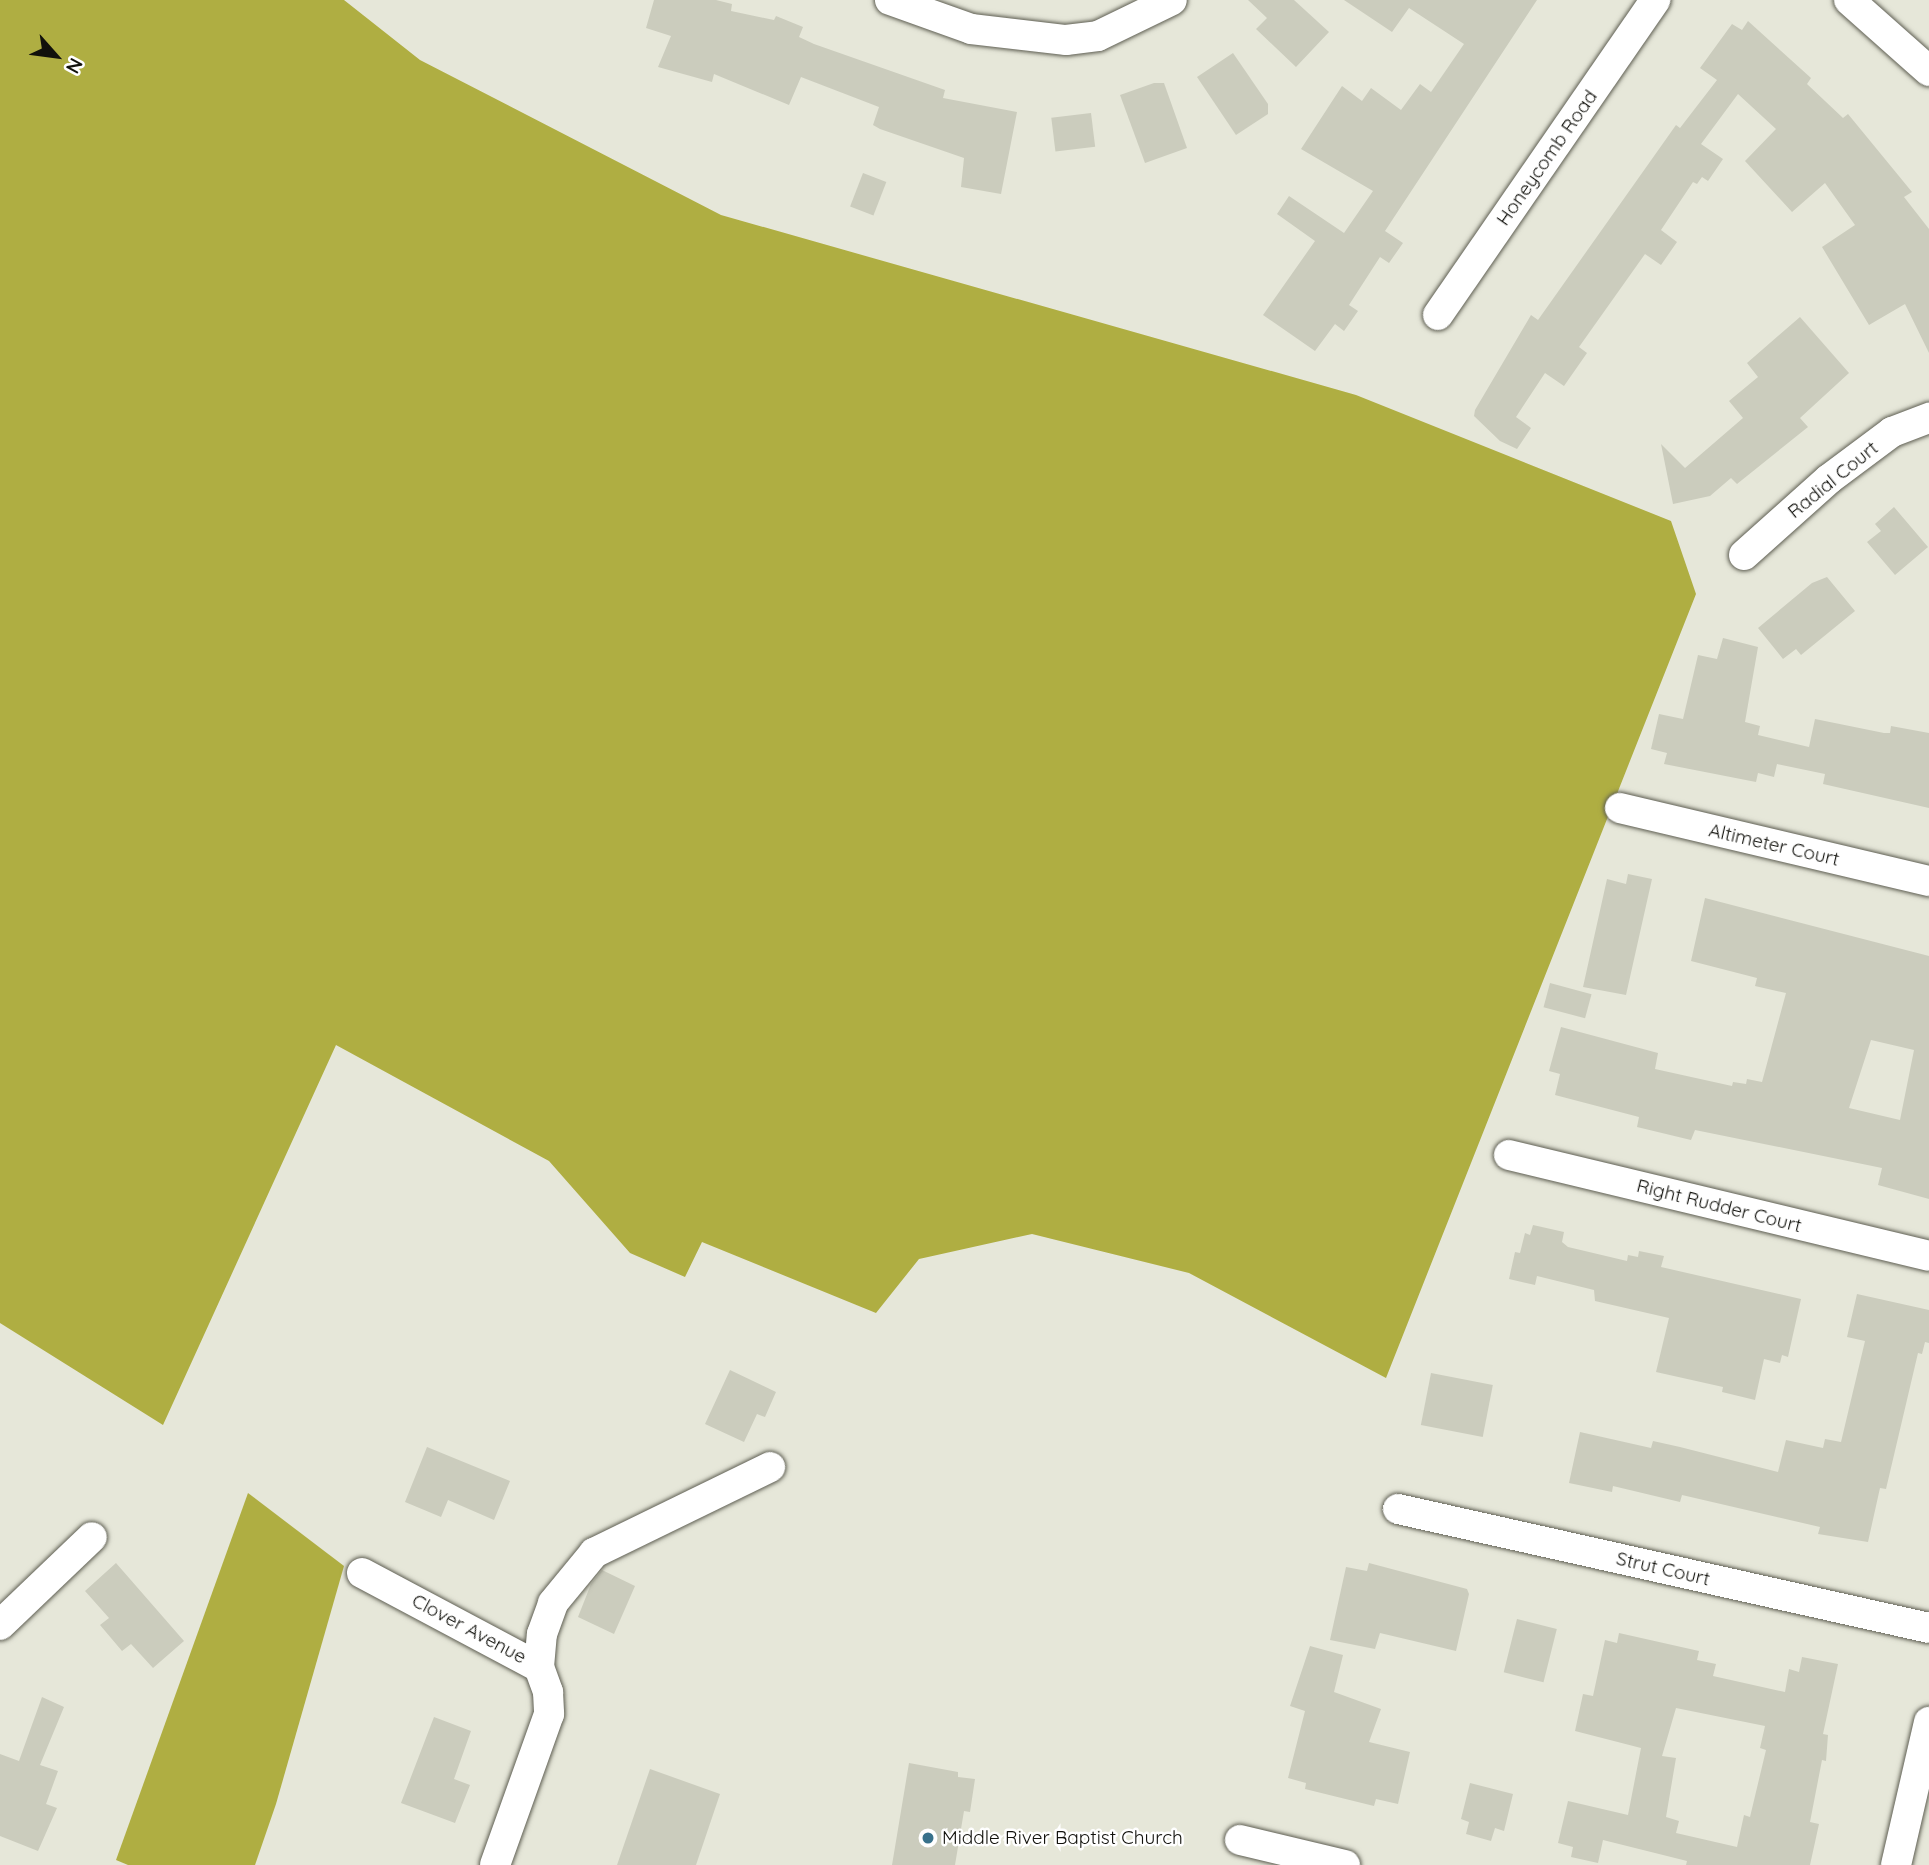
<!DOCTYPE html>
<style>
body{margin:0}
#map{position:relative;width:1929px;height:1865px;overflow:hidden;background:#e6e7d9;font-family:Quicksand,sans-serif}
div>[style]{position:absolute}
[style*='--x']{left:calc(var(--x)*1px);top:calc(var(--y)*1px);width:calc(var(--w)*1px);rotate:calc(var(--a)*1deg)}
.forest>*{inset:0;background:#afae42}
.building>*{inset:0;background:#cbccbd;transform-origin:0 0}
.roads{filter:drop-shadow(0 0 2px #5e5e52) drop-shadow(0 0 2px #5e5e52)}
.minor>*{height:30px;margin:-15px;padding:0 15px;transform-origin:15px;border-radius:15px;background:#fff}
.dots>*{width:19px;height:19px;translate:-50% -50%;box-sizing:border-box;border:4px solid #fff;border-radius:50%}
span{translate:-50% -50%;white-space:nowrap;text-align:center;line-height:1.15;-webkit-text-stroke:5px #fff;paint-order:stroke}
.street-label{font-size:19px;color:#11110c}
.poi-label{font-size:19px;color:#11110c}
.left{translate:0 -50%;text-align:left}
.north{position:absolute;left:21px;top:21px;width:70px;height:70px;-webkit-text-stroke:5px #fff;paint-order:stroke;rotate:118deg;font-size:19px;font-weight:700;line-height:28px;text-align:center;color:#11110c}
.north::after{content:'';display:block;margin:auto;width:24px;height:32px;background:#11110c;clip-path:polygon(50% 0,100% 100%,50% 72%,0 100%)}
</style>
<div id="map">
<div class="forest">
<div style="clip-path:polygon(0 0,344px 0,420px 60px,721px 215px,1356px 395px,1671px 521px,1696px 594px,1386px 1378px,1189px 1273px,1032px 1234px,919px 1259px,876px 1313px,702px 1242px,685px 1277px,630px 1253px,549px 1161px,336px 1045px,163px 1425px,0 1323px)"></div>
<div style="clip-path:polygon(248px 1493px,344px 1566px,276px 1804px,255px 1865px,128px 1865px,116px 1860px)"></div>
</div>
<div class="building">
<div style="clip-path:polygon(654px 0,716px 0,732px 4px,731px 11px,774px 20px,776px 16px,803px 27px,799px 37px,814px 44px,945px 90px,943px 98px,1017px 112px,1001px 194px,961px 187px,964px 158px,880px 129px,873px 125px,879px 107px,801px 77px,789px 105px,714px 74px,712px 82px,658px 67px,671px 36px,646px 28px)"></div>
<div style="clip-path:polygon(1248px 0,1294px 0,1329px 32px,1296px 67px,1256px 29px,1267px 18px)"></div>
<div style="clip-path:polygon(1344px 0,1537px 0,1385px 231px,1403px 243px,1389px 263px,1380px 257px,1349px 305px,1358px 311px,1344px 331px,1335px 324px,1315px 351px,1263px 315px,1315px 241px,1277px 214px,1289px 196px,1344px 233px,1373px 191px,1301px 149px,1342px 86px,1362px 101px,1371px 88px,1401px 110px,1420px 84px,1431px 92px,1464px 44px,1409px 8px,1392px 32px)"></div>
<div style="clip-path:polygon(1748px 21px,1811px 78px,1807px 84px,1843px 118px,1848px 114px,1912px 192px,1904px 197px,1929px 229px,1929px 353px,1905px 304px,1869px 325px,1822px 247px,1855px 225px,1825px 183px,1792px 212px,1745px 161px,1776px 129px,1738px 94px,1701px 144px,1723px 159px,1708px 181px,1702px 177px,1697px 184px,1693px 182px,1661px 230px,1677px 242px,1661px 265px,1645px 254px,1579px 347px,1587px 353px,1564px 386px,1545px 373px,1516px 417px,1531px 428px,1517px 449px,1500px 441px,1474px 416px,1475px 410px,1531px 315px,1538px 320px,1676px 125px,1680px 128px,1717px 80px,1700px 68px,1732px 24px,1742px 30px)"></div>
<div style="clip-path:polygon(1233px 53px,1268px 104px,1268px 114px,1236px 135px,1197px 77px)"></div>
<div style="clip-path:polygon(1154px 83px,1164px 83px,1187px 148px,1145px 163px,1120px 95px)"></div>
<div style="left:1091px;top:113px;width:34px;height:40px;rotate:83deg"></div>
<div style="left:863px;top:173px;width:25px;height:36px;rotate:21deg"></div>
<div style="clip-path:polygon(1800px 317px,1849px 373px,1800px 418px,1808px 427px,1737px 484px,1731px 478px,1710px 496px,1673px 504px,1661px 444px,1685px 468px,1743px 418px,1729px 401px,1758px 377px,1747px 363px)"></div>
<div style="clip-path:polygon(1894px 507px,1928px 547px,1895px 575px,1867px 542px,1881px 531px,1875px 524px)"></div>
<div style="clip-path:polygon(1827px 577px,1855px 611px,1801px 655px,1796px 649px,1783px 659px,1758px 628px,1812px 583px)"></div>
<div style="clip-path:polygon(1723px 638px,1758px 647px,1745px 722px,1760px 726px,1758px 735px,1809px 747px,1815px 719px,1884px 733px,1890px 733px,1891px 726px,1929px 733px,1929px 808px,1823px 784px,1825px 774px,1777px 764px,1774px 777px,1758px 773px,1756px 782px,1664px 764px,1667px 753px,1651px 749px,1659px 714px,1683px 719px,1698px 655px,1717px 659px)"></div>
<div style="clip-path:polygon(1628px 874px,1652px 879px,1626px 995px,1583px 987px,1607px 879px,1626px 884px)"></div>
<div style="clip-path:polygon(evenodd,1705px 898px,1929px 956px,1929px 1199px,1878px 1185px,1882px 1168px,1695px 1130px,1691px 1140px,1637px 1127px,1639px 1117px,1555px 1095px,1560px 1074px,1549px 1071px,1561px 1027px,1658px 1053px,1655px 1069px,1732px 1086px,1733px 1082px,1746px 1084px,1747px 1079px,1762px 1082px,1786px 993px,1755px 986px,1757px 978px,1691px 961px,1705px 898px,1871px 1040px,1914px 1050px,1900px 1120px,1849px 1108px,1871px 1040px)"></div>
<div style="left:1550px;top:983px;width:43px;height:25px;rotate:15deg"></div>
<div style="clip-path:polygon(1533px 1225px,1564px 1232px,1562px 1242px,1568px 1247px,1627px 1261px,1628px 1255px,1638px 1257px,1639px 1251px,1664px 1256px,1661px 1267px,1801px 1299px,1788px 1357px,1782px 1355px,1780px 1363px,1764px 1359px,1755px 1400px,1722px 1392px,1723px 1387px,1656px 1372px,1669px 1318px,1595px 1301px,1594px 1290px,1537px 1276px,1535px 1285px,1509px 1279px,1515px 1252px,1520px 1253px,1525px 1233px,1530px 1235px)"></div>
<div style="clip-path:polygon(1857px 1294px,1929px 1310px,1929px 1343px,1925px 1342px,1922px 1354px,1918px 1353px,1886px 1489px,1880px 1488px,1868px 1542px,1818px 1534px,1820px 1527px,1682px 1495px,1680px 1502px,1613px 1486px,1612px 1492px,1569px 1483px,1580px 1432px,1651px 1448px,1653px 1441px,1680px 1447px,1778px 1472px,1786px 1440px,1823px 1448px,1825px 1439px,1841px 1442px,1865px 1341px,1847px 1337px)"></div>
<div style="clip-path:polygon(730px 1370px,776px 1392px,765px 1417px,757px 1414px,744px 1442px,705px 1424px)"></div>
<div style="left:1431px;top:1373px;width:63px;height:53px;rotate:11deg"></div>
<div style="clip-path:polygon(427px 1447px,510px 1481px,494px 1520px,448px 1500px,441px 1517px,405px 1502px)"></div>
<div style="clip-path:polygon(116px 1563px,184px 1641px,153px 1668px,131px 1644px,122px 1651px,100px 1625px,109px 1618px,85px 1591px)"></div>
<div style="clip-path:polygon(1369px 1563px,1467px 1589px,1469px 1594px,1456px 1651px,1380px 1633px,1375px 1649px,1330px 1640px,1346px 1567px,1367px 1571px)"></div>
<div style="clip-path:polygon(602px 1570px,635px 1586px,614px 1634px,578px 1617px,591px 1584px)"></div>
<div style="left:1517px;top:1619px;width:41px;height:55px;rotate:14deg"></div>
<div style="clip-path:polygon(evenodd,1619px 1633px,1699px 1651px,1697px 1660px,1716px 1664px,1713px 1676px,1785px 1692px,1789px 1669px,1799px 1672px,1802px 1657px,1838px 1664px,1823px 1734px,1828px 1735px,1826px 1761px,1822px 1760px,1810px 1822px,1819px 1824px,1810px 1865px,1686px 1865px,1687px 1861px,1603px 1840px,1598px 1863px,1571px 1857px,1573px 1847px,1558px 1843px,1568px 1801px,1628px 1815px,1641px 1748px,1575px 1731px,1583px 1694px,1593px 1696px,1605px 1640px,1617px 1643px,1619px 1633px,1676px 1708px,1765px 1726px,1760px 1748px,1766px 1750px,1750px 1817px,1744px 1815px,1737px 1847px,1676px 1833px,1679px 1821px,1666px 1817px,1676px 1758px,1662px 1756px,1676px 1708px)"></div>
<div style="clip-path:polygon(1310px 1646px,1343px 1655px,1334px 1692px,1381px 1709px,1369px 1742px,1410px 1752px,1398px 1804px,1376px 1799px,1374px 1806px,1305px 1789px,1306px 1783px,1288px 1778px,1305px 1711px,1290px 1706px)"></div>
<div style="clip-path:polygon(42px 1697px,64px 1707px,40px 1765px,58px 1771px,46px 1804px,57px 1808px,38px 1851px,0 1836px,0 1754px,19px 1761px)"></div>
<div style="clip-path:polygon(434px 1717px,471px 1731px,454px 1779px,470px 1785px,455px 1823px,401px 1803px)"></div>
<div style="clip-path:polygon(909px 1763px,958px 1772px,958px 1777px,975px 1779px,970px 1812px,964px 1811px,955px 1865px,892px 1865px)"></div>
<div style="clip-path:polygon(650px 1769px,720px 1794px,696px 1865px,617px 1865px)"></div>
<div style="clip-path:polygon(1470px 1783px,1513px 1794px,1504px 1831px,1495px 1828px,1491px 1841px,1466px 1834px,1469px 1822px,1461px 1819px)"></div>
</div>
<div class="roads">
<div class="minor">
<div style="--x:890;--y:0;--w:86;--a:19.7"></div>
<div style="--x:971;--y:29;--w:96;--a:6.6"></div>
<div style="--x:1066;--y:40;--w:32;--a:-7"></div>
<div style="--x:1098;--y:36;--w:82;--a:-25.9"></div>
<div style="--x:1849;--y:0;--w:107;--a:41.6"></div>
<div style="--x:1438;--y:315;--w:383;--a:-55.4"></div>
<div style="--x:1744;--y:555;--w:114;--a:-41.8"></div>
<div style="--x:1829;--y:479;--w:79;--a:-36.7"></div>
<div style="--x:1892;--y:432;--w:40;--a:-21"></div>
<div style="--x:1620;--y:808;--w:318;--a:13.3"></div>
<div style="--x:1509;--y:1155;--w:432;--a:13.5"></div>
<div style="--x:1398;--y:1509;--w:544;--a:12.63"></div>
<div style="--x:362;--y:1573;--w:200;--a:28"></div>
<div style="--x:539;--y:1667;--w:27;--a:70"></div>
<div style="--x:548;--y:1692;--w:22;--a:87"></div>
<div style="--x:549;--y:1714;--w:160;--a:109.7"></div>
<div style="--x:0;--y:1625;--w:127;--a:-43.7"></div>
<div style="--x:539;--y:1667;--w:33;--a:-85"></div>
<div style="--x:542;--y:1634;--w:33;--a:-70"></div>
<div style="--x:553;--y:1603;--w:65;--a:-50.6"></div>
<div style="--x:594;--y:1553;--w:196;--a:-26"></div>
<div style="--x:1240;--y:1840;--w:108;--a:13.4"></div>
<div style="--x:1896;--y:1865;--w:147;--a:-77"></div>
</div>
</div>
<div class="dots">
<div style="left:928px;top:1838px;background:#38718b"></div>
</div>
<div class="street-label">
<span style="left:1547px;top:158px;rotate:-55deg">Honeycomb Road</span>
<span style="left:1833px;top:480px;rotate:-39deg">Radial Court</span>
<span style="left:1774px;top:845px;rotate:13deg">Altimeter Court</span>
<span style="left:1719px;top:1206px;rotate:14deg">Right Rudder Court</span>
<span style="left:1663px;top:1569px;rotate:13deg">Strut Court</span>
<span style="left:469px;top:1629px;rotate:28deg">Clover Avenue</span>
</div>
<div class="poi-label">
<span class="left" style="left:942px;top:1838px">Middle River Baptist Church</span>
</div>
<div class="north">N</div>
</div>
